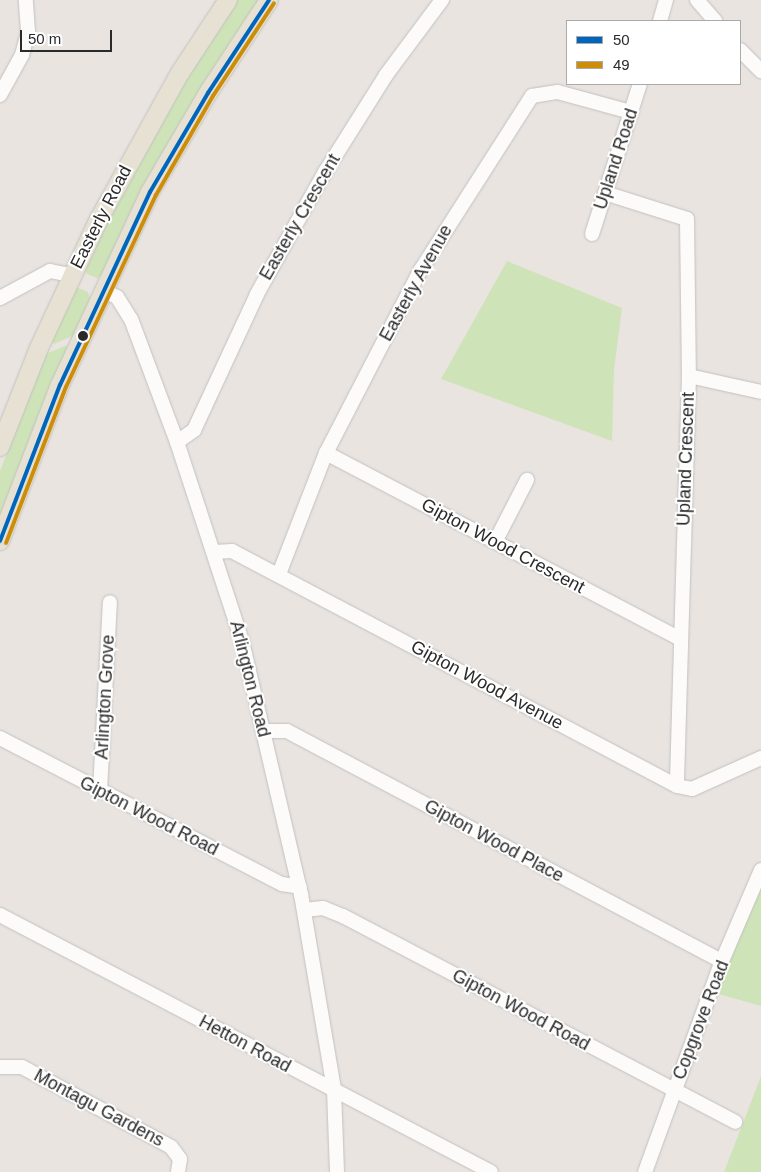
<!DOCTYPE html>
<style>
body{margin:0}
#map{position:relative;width:761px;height:1172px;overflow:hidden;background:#e9e4e0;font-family:Arial,sans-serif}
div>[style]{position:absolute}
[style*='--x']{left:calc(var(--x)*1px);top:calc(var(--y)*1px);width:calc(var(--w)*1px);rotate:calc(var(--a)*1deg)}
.green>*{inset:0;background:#cee4b8}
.roads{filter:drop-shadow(0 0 1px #c2c1c1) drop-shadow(0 0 1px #c2c1c1)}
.minor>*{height:14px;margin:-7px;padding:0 7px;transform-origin:7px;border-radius:7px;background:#fcfbfa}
.major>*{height:18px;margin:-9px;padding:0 9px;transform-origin:9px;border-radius:9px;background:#e6e1d3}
.bus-1>*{height:4px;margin:-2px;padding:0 2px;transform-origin:2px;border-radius:2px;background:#0065bd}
.bus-2>*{height:4px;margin:-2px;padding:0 2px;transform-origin:2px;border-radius:2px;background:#ce8d08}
.dots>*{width:14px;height:14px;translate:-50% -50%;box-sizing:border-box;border:2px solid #fff;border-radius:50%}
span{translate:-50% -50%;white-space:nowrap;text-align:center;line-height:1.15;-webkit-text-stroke:4px #fff;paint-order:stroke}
.street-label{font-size:18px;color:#2a2a2a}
.legend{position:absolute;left:566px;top:20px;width:175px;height:65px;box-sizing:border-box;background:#fff;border:1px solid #aaa;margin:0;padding:6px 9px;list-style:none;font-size:15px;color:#2a2a2a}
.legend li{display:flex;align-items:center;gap:10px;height:25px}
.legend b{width:25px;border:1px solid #aaa}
.scale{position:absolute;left:20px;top:30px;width:92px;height:22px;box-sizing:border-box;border:2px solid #2a2a2a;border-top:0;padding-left:6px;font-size:15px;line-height:18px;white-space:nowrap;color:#2a2a2a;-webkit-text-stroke:4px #fff;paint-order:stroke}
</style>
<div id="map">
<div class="green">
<div style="clip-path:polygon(237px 0,260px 0,117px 243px,102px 275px,97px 278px,87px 274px,84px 268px,101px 233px,165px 114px)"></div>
<div style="clip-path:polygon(507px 261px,622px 308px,614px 370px,612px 441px,441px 379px)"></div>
<div style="clip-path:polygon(76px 287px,88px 292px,90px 299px,74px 335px,54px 344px,52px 342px)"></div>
<div style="clip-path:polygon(64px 346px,68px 347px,0 527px,0 471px,44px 355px)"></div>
<div style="clip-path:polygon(761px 870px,761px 1006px,712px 992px)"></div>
<div style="clip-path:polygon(761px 1076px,761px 1172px,724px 1172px,743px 1123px)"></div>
</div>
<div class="roads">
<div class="minor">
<div style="--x:697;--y:0;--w:28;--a:49"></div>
<div style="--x:660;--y:21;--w:22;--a:-74"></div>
<div style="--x:740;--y:50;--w:30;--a:45"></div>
<div style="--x:0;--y:95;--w:46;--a:-61.2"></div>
<div style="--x:22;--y:55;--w:24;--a:-75"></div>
<div style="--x:28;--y:32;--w:32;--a:-94"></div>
<div style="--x:605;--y:193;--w:86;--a:17.6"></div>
<div style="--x:687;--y:219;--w:157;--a:89.3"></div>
<div style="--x:689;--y:376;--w:410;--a:91.7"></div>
<div style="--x:592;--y:234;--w:157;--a:-72.3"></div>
<div style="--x:103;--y:290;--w:16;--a:27"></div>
<div style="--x:117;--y:297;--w:26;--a:58"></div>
<div style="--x:131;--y:319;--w:131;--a:69.5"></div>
<div style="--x:177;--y:442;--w:209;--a:71.9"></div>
<div style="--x:242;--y:641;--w:260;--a:76.9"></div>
<div style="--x:301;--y:894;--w:199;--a:80.4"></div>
<div style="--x:334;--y:1090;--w:82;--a:87.9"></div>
<div style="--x:0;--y:298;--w:57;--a:-28.4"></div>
<div style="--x:50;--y:271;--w:21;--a:11"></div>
<div style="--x:689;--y:376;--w:74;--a:12.5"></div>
<div style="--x:177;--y:442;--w:21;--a:-35"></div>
<div style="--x:194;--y:430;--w:150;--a:-65.1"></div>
<div style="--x:257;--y:294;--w:140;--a:-60.9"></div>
<div style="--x:325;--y:172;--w:115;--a:-57.8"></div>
<div style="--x:386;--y:75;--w:94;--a:-53.3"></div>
<div style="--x:326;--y:453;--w:401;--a:27.7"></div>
<div style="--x:495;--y:542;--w:70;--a:-62.7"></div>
<div style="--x:214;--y:552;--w:18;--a:-3"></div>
<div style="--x:232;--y:551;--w:503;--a:27.84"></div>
<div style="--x:677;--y:786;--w:15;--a:11"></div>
<div style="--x:692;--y:789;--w:76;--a:-24.2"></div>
<div style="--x:279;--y:574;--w:130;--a:-68.8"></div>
<div style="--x:326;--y:453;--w:205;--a:-62.7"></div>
<div style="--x:420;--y:271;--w:208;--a:-57.4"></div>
<div style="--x:532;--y:96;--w:26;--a:-9"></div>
<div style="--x:558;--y:92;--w:76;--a:15.3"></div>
<div style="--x:264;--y:731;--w:23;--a:0"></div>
<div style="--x:287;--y:731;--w:492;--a:27.9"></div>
<div style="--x:0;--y:738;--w:318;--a:27.4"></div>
<div style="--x:282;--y:884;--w:18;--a:9"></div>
<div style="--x:100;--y:791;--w:189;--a:-87"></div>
<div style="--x:304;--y:910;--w:19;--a:-6"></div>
<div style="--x:323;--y:908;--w:22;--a:22"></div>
<div style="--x:343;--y:916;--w:443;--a:27.7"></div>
<div style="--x:0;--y:915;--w:554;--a:27.63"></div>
<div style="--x:0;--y:1067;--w:22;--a:0"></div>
<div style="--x:22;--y:1067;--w:169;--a:28.2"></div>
<div style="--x:171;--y:1147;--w:15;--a:53"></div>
<div style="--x:180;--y:1159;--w:13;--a:99"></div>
<div style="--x:645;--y:1172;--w:225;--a:-70"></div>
<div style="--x:722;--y:961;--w:99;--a:-66.8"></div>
</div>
<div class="major">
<div style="--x:0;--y:447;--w:106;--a:-68.5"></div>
<div style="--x:39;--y:348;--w:142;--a:-65.1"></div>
<div style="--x:99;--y:219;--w:167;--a:-61"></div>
<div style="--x:180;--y:73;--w:87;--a:-56.7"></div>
<div style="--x:0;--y:541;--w:167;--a:-69"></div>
<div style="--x:60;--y:385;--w:213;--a:-65"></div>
<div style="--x:150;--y:192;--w:115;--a:-59.6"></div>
<div style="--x:208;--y:93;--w:111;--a:-56.7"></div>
</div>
</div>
<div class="bus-1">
<div style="--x:0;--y:541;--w:167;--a:-69"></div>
<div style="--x:60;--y:385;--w:213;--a:-65"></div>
<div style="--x:150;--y:192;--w:115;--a:-59.6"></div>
<div style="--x:208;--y:93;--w:111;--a:-56.7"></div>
</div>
<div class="bus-2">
<div style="--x:6;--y:543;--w:167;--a:-69"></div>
<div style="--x:66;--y:387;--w:212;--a:-64.9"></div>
<div style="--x:156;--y:195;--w:114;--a:-60.1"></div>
<div style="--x:213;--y:96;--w:111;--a:-56.7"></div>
</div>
<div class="dots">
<div style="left:83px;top:336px;background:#2a2a2a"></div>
</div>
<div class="street-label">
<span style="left:616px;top:159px;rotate:-72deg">Upland Road</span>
<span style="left:101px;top:217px;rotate:-63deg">Easterly Road</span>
<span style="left:300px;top:217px;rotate:-60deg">Easterly Crescent</span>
<span style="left:416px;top:283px;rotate:-61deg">Easterly Avenue</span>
<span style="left:686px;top:459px;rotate:-88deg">Upland Crescent</span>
<span style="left:503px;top:546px;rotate:28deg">Gipton Wood Crescent</span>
<span style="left:250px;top:679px;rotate:76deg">Arlington Road</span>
<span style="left:487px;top:685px;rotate:28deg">Gipton Wood Avenue</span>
<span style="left:105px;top:697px;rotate:-87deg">Arlington Grove</span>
<span style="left:149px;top:816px;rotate:27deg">Gipton Wood Road</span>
<span style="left:494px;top:841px;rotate:28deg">Gipton Wood Place</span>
<span style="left:521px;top:1010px;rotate:28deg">Gipton Wood Road</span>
<span style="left:701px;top:1020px;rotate:-69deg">Copgrove Road</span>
<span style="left:245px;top:1044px;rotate:28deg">Hetton Road</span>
<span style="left:99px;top:1108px;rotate:28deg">Montagu Gardens</span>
</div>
<ul class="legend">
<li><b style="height:6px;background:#0065bd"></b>50</li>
<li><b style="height:6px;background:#ce8d08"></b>49</li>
</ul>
<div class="scale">50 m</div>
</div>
